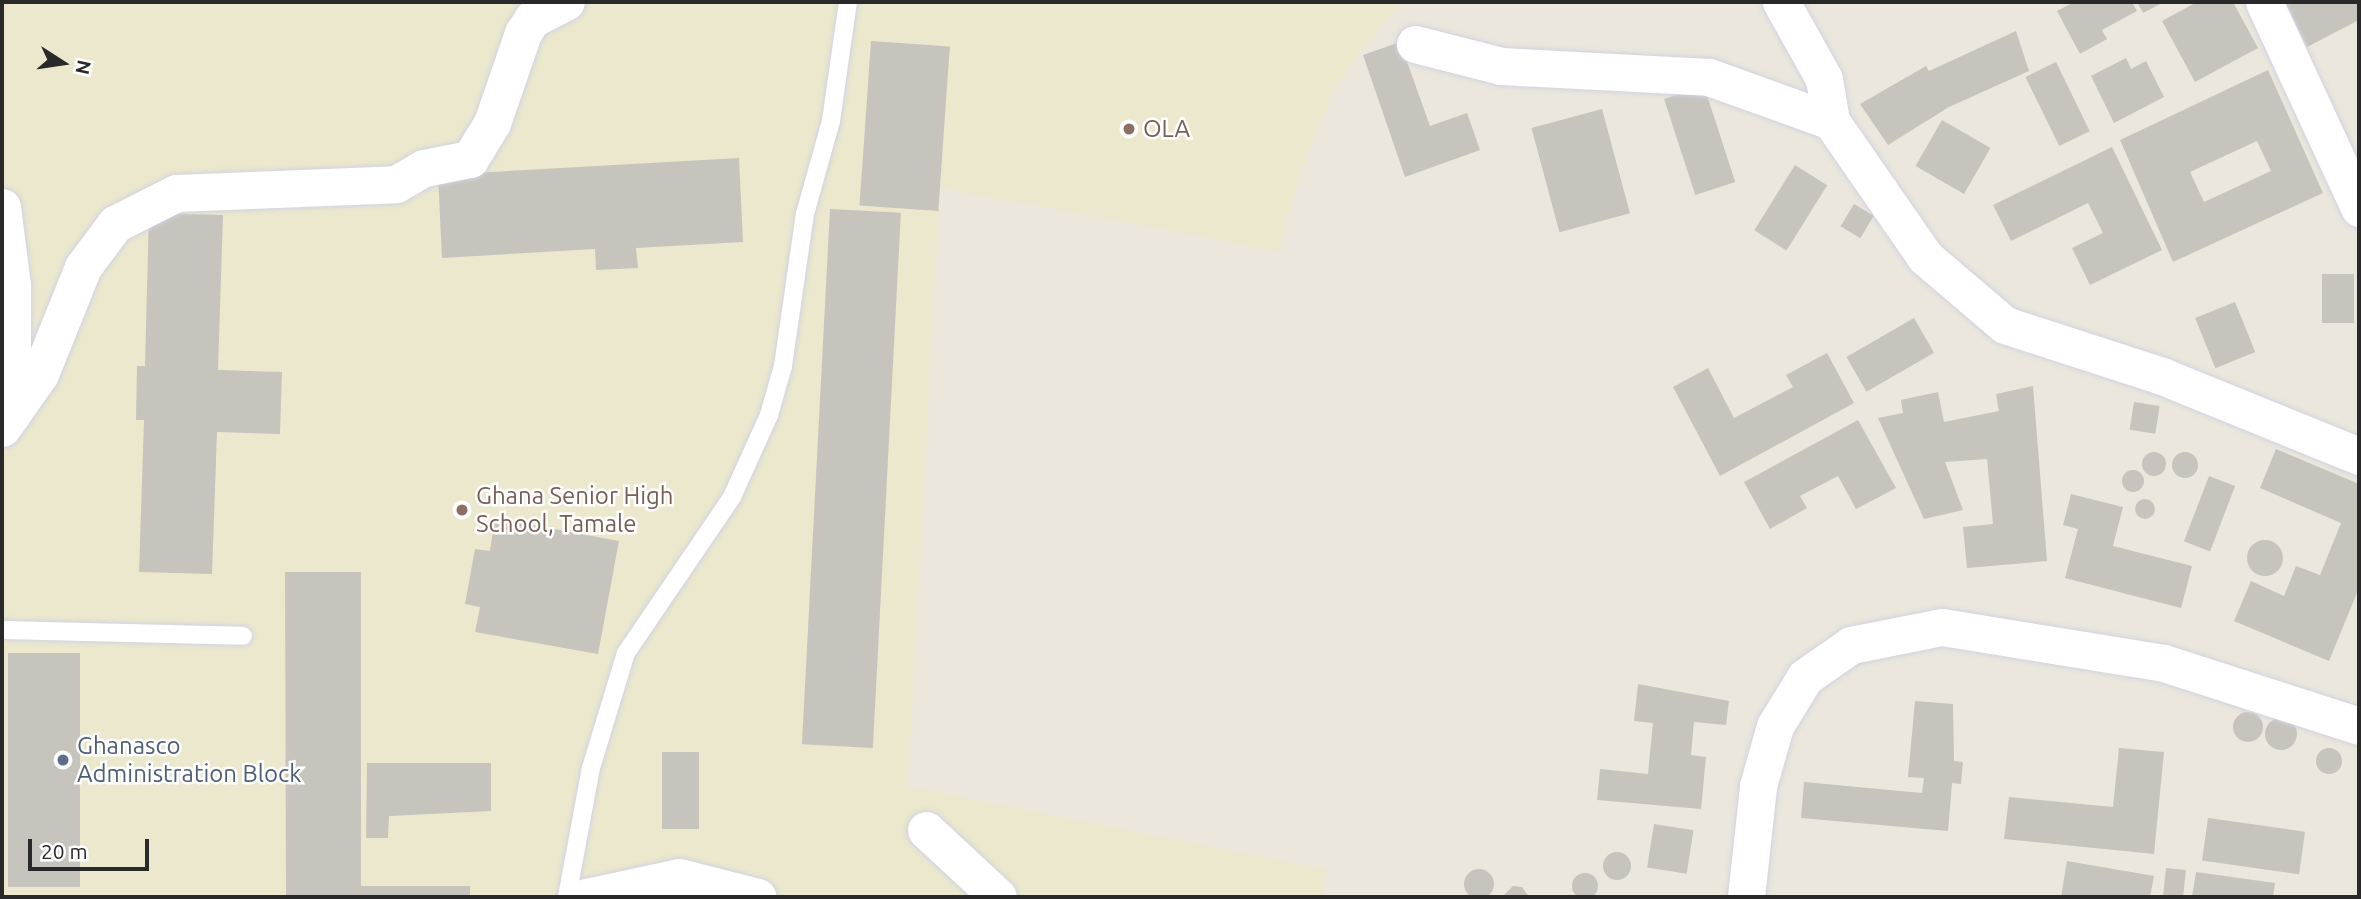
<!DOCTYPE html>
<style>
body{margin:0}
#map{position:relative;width:2361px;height:899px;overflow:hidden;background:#ebe7dc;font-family:Ubuntu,sans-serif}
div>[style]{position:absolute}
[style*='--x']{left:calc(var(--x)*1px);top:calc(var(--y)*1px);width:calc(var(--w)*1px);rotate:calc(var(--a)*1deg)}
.education>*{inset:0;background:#ebe8cd}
.building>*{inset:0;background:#c6c4bc;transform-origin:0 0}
.round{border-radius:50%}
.roads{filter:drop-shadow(0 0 2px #d2d2e1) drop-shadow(0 0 2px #d2d2e1)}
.lane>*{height:18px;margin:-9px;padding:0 9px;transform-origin:9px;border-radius:9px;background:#fff}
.street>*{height:37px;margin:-18.5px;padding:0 18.5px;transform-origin:18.5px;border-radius:18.5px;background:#fff}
.dots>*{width:19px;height:19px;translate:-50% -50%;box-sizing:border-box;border:4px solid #fff;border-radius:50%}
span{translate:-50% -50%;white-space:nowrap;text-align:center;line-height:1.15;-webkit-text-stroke:5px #fff;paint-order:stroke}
.education-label{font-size:24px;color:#785e54}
.left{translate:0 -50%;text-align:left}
.service-label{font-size:24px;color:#4e5e75}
.frame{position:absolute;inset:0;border:4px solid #292929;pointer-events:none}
.north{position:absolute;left:28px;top:28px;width:70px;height:70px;-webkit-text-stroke:5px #fff;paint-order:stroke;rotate:102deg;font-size:19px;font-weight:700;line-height:28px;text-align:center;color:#292929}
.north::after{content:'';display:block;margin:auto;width:24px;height:32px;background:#292929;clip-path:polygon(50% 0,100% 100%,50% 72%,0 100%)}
.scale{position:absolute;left:28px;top:839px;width:121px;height:32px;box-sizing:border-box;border:4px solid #292929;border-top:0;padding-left:9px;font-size:21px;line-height:24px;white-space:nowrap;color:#292929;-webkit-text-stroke:5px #fff;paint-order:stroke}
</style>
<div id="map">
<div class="education">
<div style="clip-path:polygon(2px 2px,1401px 2px,1335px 85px,1300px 173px,1279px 251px,940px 188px,908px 787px,1326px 869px,1323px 897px,2px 897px)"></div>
</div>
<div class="building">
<div style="clip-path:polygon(2074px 2px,2132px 2px,2137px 11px,2102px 30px,2107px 39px,2080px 54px,2057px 11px)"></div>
<div style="clip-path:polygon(2137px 2px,2164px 2px,2143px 13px)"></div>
<div style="clip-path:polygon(2197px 2px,2233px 2px,2258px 48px,2195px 82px,2162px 21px)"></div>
<div style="clip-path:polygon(2285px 2px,2359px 2px,2359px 20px,2307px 47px)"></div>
<div style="clip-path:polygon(2016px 31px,2029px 71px,1949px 107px,1888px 145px,1860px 104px,1926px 66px,1929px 71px)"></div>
<div style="left:871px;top:41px;width:79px;height:165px;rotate:4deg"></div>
<div style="clip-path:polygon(1400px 42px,1430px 126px,1467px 113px,1480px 150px,1405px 177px,1363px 55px)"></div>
<div style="clip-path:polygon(2126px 58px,2131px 69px,2146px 61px,2164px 97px,2114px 123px,2091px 76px)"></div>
<div style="left:2056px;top:62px;width:77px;height:34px;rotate:64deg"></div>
<div style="clip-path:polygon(evenodd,2268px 70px,2323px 193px,2173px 262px,2120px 140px,2268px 70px,2257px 141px,2271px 171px,2204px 202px,2190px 172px,2257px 141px)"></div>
<div style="left:1704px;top:86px;width:101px;height:42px;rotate:72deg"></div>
<div style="left:1602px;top:109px;width:108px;height:73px;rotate:75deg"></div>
<div style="left:1942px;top:120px;width:56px;height:53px;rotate:30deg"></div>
<div style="clip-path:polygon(2112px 147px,2162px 250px,2090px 285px,2072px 248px,2103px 233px,2088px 203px,2011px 241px,1993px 205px)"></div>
<div style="clip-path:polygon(739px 158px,743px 242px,636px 248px,638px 268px,596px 270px,595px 249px,442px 258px,438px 175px)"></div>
<div style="left:1795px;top:165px;width:38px;height:77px;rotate:32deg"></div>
<div style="left:1854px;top:204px;width:23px;height:26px;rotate:31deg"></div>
<div style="left:830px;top:209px;width:71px;height:536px;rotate:3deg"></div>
<div style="clip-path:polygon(149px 213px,223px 215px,218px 370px,282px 372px,280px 434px,217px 432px,212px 574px,139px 572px,144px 420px,136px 420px,137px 366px,145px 366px)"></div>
<div style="left:2322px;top:274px;width:32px;height:49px"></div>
<div style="left:2235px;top:302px;width:54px;height:43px;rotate:68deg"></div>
<div style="left:1914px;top:318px;width:40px;height:78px;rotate:60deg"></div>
<div style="clip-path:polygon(1827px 353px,1854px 403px,1720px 476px,1673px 387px,1708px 368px,1734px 418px,1793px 387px,1786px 375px)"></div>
<div style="clip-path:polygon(2033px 386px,2047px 561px,1967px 568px,1963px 527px,1993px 524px,1987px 459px,1945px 462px,1963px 510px,1924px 519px,1878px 418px,1903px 413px,1901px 400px,1938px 392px,1944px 422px,1999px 411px,1996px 394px)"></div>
<div style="left:2134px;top:402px;width:26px;height:28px;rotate:9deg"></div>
<div style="clip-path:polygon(1858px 420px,1896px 488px,1856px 509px,1838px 476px,1800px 496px,1807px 508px,1770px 529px,1744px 482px)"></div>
<div style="clip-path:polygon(2276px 449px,2359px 484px,2359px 588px,2329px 661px,2234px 621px,2251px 581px,2284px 596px,2296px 566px,2320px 575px,2341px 523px,2260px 488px)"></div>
<div class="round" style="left:2142px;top:452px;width:24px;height:24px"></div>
<div class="round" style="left:2172px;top:452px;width:26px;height:26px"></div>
<div class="round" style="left:2122px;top:470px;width:22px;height:22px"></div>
<div style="left:2209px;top:476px;width:28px;height:70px;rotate:21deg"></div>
<div style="clip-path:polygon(2071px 494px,2123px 507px,2113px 546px,2192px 566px,2181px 608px,2065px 578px,2078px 529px,2063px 525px)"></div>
<div class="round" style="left:2135px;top:499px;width:20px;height:20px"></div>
<div style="clip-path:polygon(495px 518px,619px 541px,598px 654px,475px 632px,480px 607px,465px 604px,475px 549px,490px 551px)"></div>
<div class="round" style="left:2247px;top:540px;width:36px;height:36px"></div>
<div style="clip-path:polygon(285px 572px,361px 572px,361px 886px,470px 886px,470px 897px,286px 897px)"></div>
<div style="left:80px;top:653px;width:234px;height:72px;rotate:90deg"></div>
<div style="clip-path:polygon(1638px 684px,1729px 701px,1726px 725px,1694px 722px,1691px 755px,1706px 757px,1701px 809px,1597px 800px,1600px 769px,1648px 774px,1653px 723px,1634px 721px)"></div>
<div style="clip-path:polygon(1915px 701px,1953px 704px,1954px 761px,1963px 762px,1961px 784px,1952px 783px,1948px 831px,1801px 818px,1804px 782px,1922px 793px,1924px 778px,1908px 777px)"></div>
<div class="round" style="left:2233px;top:712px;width:30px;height:30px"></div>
<div class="round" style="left:2265px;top:718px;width:32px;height:32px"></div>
<div style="clip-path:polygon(2119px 748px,2164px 752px,2154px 854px,2004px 839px,2009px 797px,2113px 807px)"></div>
<div class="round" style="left:2316px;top:748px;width:26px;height:26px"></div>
<div style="left:662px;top:752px;width:37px;height:77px"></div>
<div style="clip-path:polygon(367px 763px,491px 763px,491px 811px,389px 816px,388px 838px,366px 838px)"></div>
<div style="left:2208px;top:818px;width:98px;height:43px;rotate:8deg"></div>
<div style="left:1654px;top:824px;width:40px;height:44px;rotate:9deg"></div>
<div class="round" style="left:1603px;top:852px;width:28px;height:28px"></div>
<div style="clip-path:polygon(2067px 861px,2154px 876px,2150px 897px,2061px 897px)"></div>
<div style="left:2166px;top:868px;width:20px;height:29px;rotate:6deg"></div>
<div class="round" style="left:1464px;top:869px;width:30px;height:30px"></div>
<div style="clip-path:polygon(2196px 872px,2275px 883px,2273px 897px,2192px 897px)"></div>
<div class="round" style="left:1572px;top:873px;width:26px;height:26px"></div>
<div style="clip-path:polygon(1513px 886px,1522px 887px,1529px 897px,1502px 897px)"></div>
</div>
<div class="roads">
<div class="lane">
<div style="--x:2;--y:630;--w:241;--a:1.4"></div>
<div style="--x:567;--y:897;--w:131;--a:-79.5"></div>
<div style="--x:591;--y:768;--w:120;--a:-73.1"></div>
<div style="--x:626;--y:653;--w:189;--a:-55.8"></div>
<div style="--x:732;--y:497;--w:90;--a:-65.7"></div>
<div style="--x:769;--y:415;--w:51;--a:-74.1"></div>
<div style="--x:783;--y:366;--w:154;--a:-81.8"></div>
<div style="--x:805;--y:214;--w:97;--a:-74.4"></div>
<div style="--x:831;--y:121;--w:120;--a:-81.9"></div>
</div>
<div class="street">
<div style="--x:1781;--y:2;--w:88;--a:60.8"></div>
<div style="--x:1824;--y:79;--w:43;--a:80.5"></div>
<div style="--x:2264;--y:2;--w:227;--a:65.2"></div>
<div style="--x:1415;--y:44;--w:89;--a:14.3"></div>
<div style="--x:1501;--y:66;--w:208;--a:3"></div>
<div style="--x:1709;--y:77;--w:130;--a:19.8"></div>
<div style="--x:1831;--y:121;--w:165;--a:55.3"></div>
<div style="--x:1925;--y:257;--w:105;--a:40.4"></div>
<div style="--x:2005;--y:325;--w:165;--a:18"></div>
<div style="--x:2162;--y:376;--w:213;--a:22.1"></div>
<div style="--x:2;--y:207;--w:79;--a:82.7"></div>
<div style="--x:12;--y:285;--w:129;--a:90"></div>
<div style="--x:2;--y:428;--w:66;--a:-54.9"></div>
<div style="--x:40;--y:374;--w:115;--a:-68.1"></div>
<div style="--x:83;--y:267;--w:54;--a:-53.3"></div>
<div style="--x:115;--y:224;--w:68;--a:-26.9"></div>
<div style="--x:176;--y:193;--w:220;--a:-2.3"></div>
<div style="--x:396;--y:184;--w:32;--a:-30"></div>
<div style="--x:424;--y:168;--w:47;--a:-11.1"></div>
<div style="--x:470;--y:159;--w:42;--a:-58.6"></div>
<div style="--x:492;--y:123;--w:95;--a:-71"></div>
<div style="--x:523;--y:33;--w:17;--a:-57"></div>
<div style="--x:532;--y:19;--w:38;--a:-27"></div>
<div style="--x:926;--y:830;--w:98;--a:42.9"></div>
<div style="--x:586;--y:897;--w:95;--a:-12.1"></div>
<div style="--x:679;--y:877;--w:81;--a:14.2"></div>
<div style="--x:1746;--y:897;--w:112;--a:-83.8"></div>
<div style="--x:1758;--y:786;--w:62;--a:-74.2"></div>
<div style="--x:1775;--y:726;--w:57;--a:-58.5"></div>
<div style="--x:1805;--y:677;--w:56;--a:-34.8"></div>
<div style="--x:1851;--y:645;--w:93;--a:-11.2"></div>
<div style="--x:1942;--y:627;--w:225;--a:9.2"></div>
<div style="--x:2164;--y:663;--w:205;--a:17.9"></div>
</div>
</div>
<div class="dots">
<div style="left:1129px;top:129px;background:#8d6e63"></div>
<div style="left:462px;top:510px;background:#8d6e63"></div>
<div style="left:63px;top:760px;background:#5c6f8a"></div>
</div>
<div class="education-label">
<span class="left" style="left:1143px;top:129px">OLA</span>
<span class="left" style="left:476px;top:510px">Ghana Senior High<br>School, Tamale</span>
</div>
<div class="service-label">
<span class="left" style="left:77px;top:760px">Ghanasco<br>Administration Block</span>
</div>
<div class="frame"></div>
<div class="north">N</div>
<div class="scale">20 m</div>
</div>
